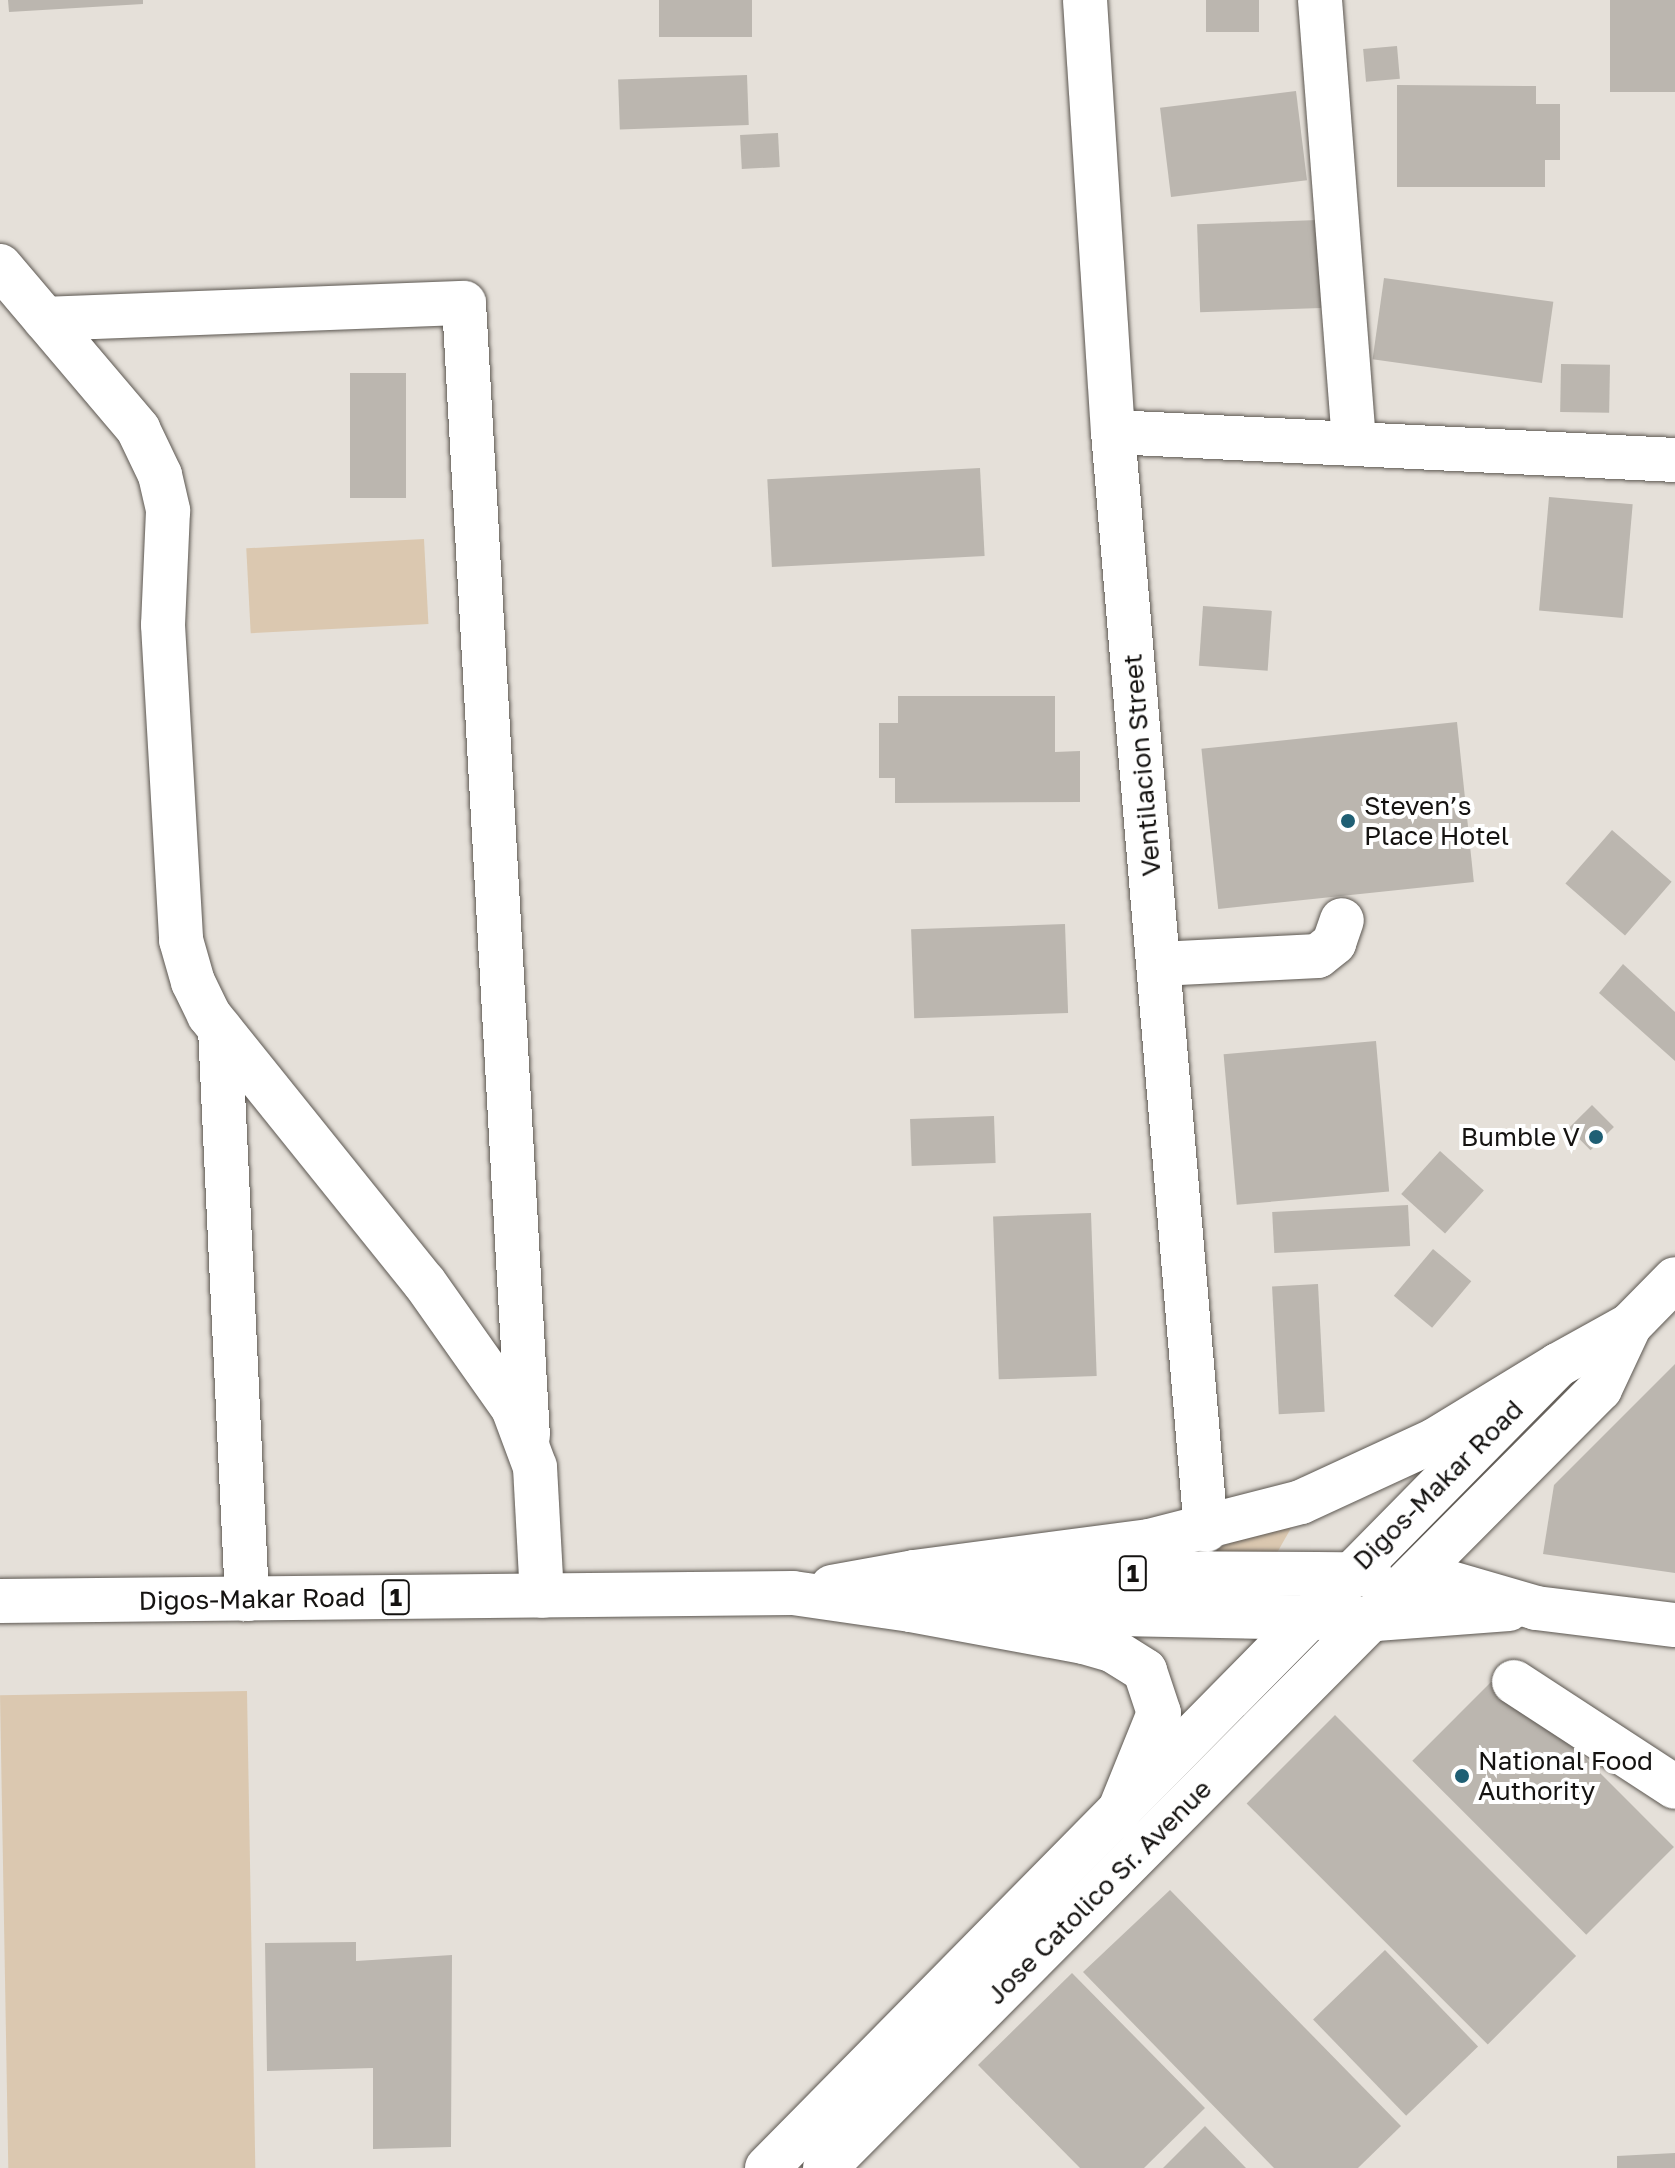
<!DOCTYPE html>
<meta charset="utf-8">
<style>
body{margin:0}
#map{position:relative;width:1675px;height:2168px;overflow:hidden;background:#e5e0d9;font-family:"Golos Text",sans-serif}
div>[style]{position:absolute}
[style*='--x']{left:calc(var(--x)*1px);top:calc(var(--y)*1px);width:calc(var(--w)*1px);rotate:calc(var(--a)*1deg)}
.green>*{inset:0;background:#dbc8b0;transform-origin:0 0}
.building>*{inset:0;background:#bbb6af;transform-origin:0 0}
.roads{filter:drop-shadow(0 0 2px #5c5751) drop-shadow(0 0 2px #5c5751)}
.minor>*{height:44px;margin:-22px;padding:0 22px;transform-origin:22px;border-radius:22px;background:#fff}
.major>*{height:44px;margin:-22px;padding:0 22px;transform-origin:22px;border-radius:22px;background:#fff}
.highway>*{height:44px;margin:-22px;padding:0 22px;transform-origin:22px;border-radius:22px;background:#fff}
.dots>*{width:22px;height:22px;translate:-50% -50%;box-sizing:border-box;border:4px solid #fff;border-radius:50%}
span{translate:-50% -50%;white-space:nowrap;text-align:center;line-height:1.15;-webkit-text-stroke:8px #fff;paint-order:stroke}
.shield-label span{padding:2px 6px;background:#fff;border:2px solid;border-radius:6px;-webkit-text-stroke-width:0}
.shield-label{font-size:24px;color:#151311;font-weight:700}
.street-label{font-size:26px;color:#151311}
.poi-label{font-size:26px;color:#151311}
.left{translate:0 -50%;text-align:left}
.right{translate:-100% -50%;text-align:right}
</style>
<div id="map">
<div class="green">
<div style="left:424px;top:539px;width:85px;height:178px;rotate:87deg"></div>
<div style="clip-path:polygon(1295px 1521px,1273px 1560px,1184px 1559px)"></div>
<div style="left:247px;top:1691px;width:477px;height:247px;rotate:89deg"></div>
</div>
<div class="building">
<div style="clip-path:polygon(8px 0,143px 0,143px 4px,9px 12px)"></div>
<div style="left:659px;top:0;width:93px;height:37px"></div>
<div style="left:1206px;top:0;width:53px;height:32px"></div>
<div style="left:1610px;top:0;width:65px;height:92px"></div>
<div style="left:1397px;top:46px;width:33px;height:34px;rotate:85deg"></div>
<div style="left:747px;top:75px;width:50px;height:129px;rotate:88deg"></div>
<div style="clip-path:polygon(1397px 85px,1536px 86px,1536px 104px,1560px 104px,1560px 160px,1545px 160px,1545px 187px,1397px 187px)"></div>
<div style="left:1296px;top:91px;width:90px;height:137px;rotate:83deg"></div>
<div style="left:778px;top:133px;width:34px;height:38px;rotate:87deg"></div>
<div style="left:1318px;top:220px;width:88px;height:121px;rotate:88deg"></div>
<div style="left:1384px;top:278px;width:171px;height:82px;rotate:8deg"></div>
<div style="left:1561px;top:364px;width:49px;height:48px;rotate:1deg"></div>
<div style="left:350px;top:373px;width:56px;height:125px"></div>
<div style="left:980px;top:468px;width:88px;height:213px;rotate:87deg"></div>
<div style="left:1549px;top:497px;width:84px;height:114px;rotate:5deg"></div>
<div style="left:1203px;top:606px;width:69px;height:60px;rotate:4deg"></div>
<div style="clip-path:polygon(898px 696px,1055px 696px,1055px 752px,1080px 751px,1080px 802px,895px 803px,895px 778px,879px 778px,879px 723px,898px 723px)"></div>
<div style="left:1457px;top:722px;width:161px;height:257px;rotate:84deg"></div>
<div style="left:1612px;top:830px;width:79px;height:71px;rotate:41deg"></div>
<div style="left:1065px;top:924px;width:89px;height:154px;rotate:88deg"></div>
<div style="clip-path:polygon(1623px 964px,1675px 1012px,1675px 1061px,1599px 993px)"></div>
<div style="left:1376px;top:1041px;width:151px;height:153px;rotate:85deg"></div>
<div style="left:1592px;top:1105px;width:31px;height:33px;rotate:45deg"></div>
<div style="left:994px;top:1116px;width:47px;height:84px;rotate:88deg"></div>
<div style="left:1440px;top:1151px;width:59px;height:58px;rotate:42deg"></div>
<div style="left:1408px;top:1205px;width:41px;height:136px;rotate:87deg"></div>
<div style="left:1091px;top:1213px;width:163px;height:98px;rotate:88deg"></div>
<div style="left:1433px;top:1249px;width:50px;height:61px;rotate:40deg"></div>
<div style="left:1318px;top:1284px;width:128px;height:46px;rotate:87deg"></div>
<div style="clip-path:polygon(1675px 1364px,1675px 1573px,1543px 1554px,1554px 1485px)"></div>
<div style="left:1500px;top:1673px;width:246px;height:124px;rotate:45deg"></div>
<div style="left:1335px;top:1715px;width:341px;height:125px;rotate:45deg"></div>
<div style="clip-path:polygon(1170px 1890px,1401px 2126px,1358px 2168px,1274px 2168px,1083px 1972px)"></div>
<div style="clip-path:polygon(356px 1942px,356px 1961px,452px 1955px,451px 2147px,373px 2149px,373px 2068px,267px 2071px,265px 1943px)"></div>
<div style="left:1385px;top:1950px;width:134px;height:100px;rotate:46deg"></div>
<div style="clip-path:polygon(1072px 1973px,1205px 2108px,1144px 2168px,1080px 2168px,978px 2065px)"></div>
<div style="clip-path:polygon(1205px 2126px,1246px 2168px,1163px 2168px)"></div>
<div style="clip-path:polygon(1675px 2153px,1675px 2168px,1617px 2168px,1617px 2156px)"></div>
</div>
<div class="roads">
<div class="minor">
<div style="--x:1085;--y:0;--w:433;--a:86.3"></div>
<div style="--x:1113;--y:432;--w:1102;--a:85.16"></div>
<div style="--x:1320;--y:0;--w:444;--a:85.6"></div>
<div style="--x:0;--y:266;--w:214;--a:49.7"></div>
<div style="--x:138;--y:429;--w:51;--a:64.4"></div>
<div style="--x:160;--y:475;--w:37;--a:77"></div>
<div style="--x:168;--y:511;--w:114;--a:92.5"></div>
<div style="--x:163;--y:625;--w:316;--a:86.7"></div>
<div style="--x:181;--y:940;--w:44;--a:74.1"></div>
<div style="--x:193;--y:982;--w:37;--a:64"></div>
<div style="--x:209;--y:1015;--w:343;--a:51.2"></div>
<div style="--x:424;--y:1282;--w:154;--a:54.8"></div>
<div style="--x:513;--y:1408;--w:63;--a:69.6"></div>
<div style="--x:535;--y:1467;--w:129;--a:86.9"></div>
<div style="--x:45;--y:319;--w:419;--a:-2.2"></div>
<div style="--x:464;--y:303;--w:1135;--a:86.77"></div>
<div style="--x:1113;--y:432;--w:563;--a:2.85"></div>
<div style="--x:1159;--y:964;--w:159;--a:-2.9"></div>
<div style="--x:1318;--y:956;--w:21;--a:-39"></div>
<div style="--x:1334;--y:943;--w:24;--a:-71"></div>
<div style="--x:220;--y:1029;--w:571;--a:87.29"></div>
<div style="--x:1420;--y:1574;--w:121;--a:16.3"></div>
<div style="--x:1536;--y:1608;--w:140;--a:7"></div>
<div style="--x:1376;--y:1619;--w:133;--a:-4.3"></div>
<div style="--x:1514;--y:1682;--w:192;--a:33.1"></div>
</div>
<div class="major">
<div style="--x:832;--y:1587;--w:83;--a:-10.4"></div>
<div style="--x:914;--y:1572;--w:456;--a:0.3"></div>
<div style="--x:0;--y:1601;--w:793;--a:-0.58"></div>
<div style="--x:793;--y:1593;--w:119;--a:8.2"></div>
<div style="--x:911;--y:1610;--w:465;--a:1.1"></div>
<div style="--x:767;--y:2168;--w:1127;--a:-45.43"></div>
<div style="--x:1558;--y:1365;--w:82;--a:-29.1"></div>
<div style="--x:1630;--y:1325;--w:64;--a:-45.6"></div>
<div style="--x:825;--y:2168;--w:1099;--a:-45.15"></div>
<div style="--x:1600;--y:1389;--w:71;--a:-64.9"></div>
</div>
<div class="highway">
<div style="--x:914;--y:1572;--w:237;--a:-7.5"></div>
<div style="--x:1149;--y:1541;--w:157;--a:-14.4"></div>
<div style="--x:1301;--y:1502;--w:148;--a:-24.8"></div>
<div style="--x:1435;--y:1440;--w:144;--a:-31.4"></div>
<div style="--x:911;--y:1610;--w:176;--a:10.5"></div>
<div style="--x:1084;--y:1642;--w:29;--a:16"></div>
<div style="--x:1112;--y:1650;--w:39;--a:32"></div>
<div style="--x:1145;--y:1671;--w:44;--a:71.6"></div>
<div style="--x:1159;--y:1713;--w:112;--a:112"></div>
</div>
</div>
<div class="dots">
<div style="left:1348px;top:821px;background:#1f5f74"></div>
<div style="left:1596px;top:1137px;background:#1f5f74"></div>
<div style="left:1462px;top:1776px;background:#1f5f74"></div>
</div>
<div class="shield-label">
<span style="left:1133px;top:1573px">1</span>
<span style="left:396px;top:1597px">1</span>
</div>
<div class="street-label">
<span style="left:1142px;top:765px;rotate:-95deg">Ventilacion Street</span>
<span style="left:1438px;top:1485px;rotate:-45deg">Digos-Makar Road</span>
<span style="left:252px;top:1599px;rotate:-1deg">Digos-Makar Road</span>
<span style="left:1099px;top:1892px;rotate:-45deg">Jose Catolico Sr. Avenue</span>
</div>
<div class="poi-label">
<span class="left" style="left:1364px;top:821px">Steven’s<br>Place Hotel</span>
<span class="right" style="left:1580px;top:1137px">Bumble V</span>
<span class="left" style="left:1478px;top:1776px">National Food<br>Authority</span>
</div>
</div>
